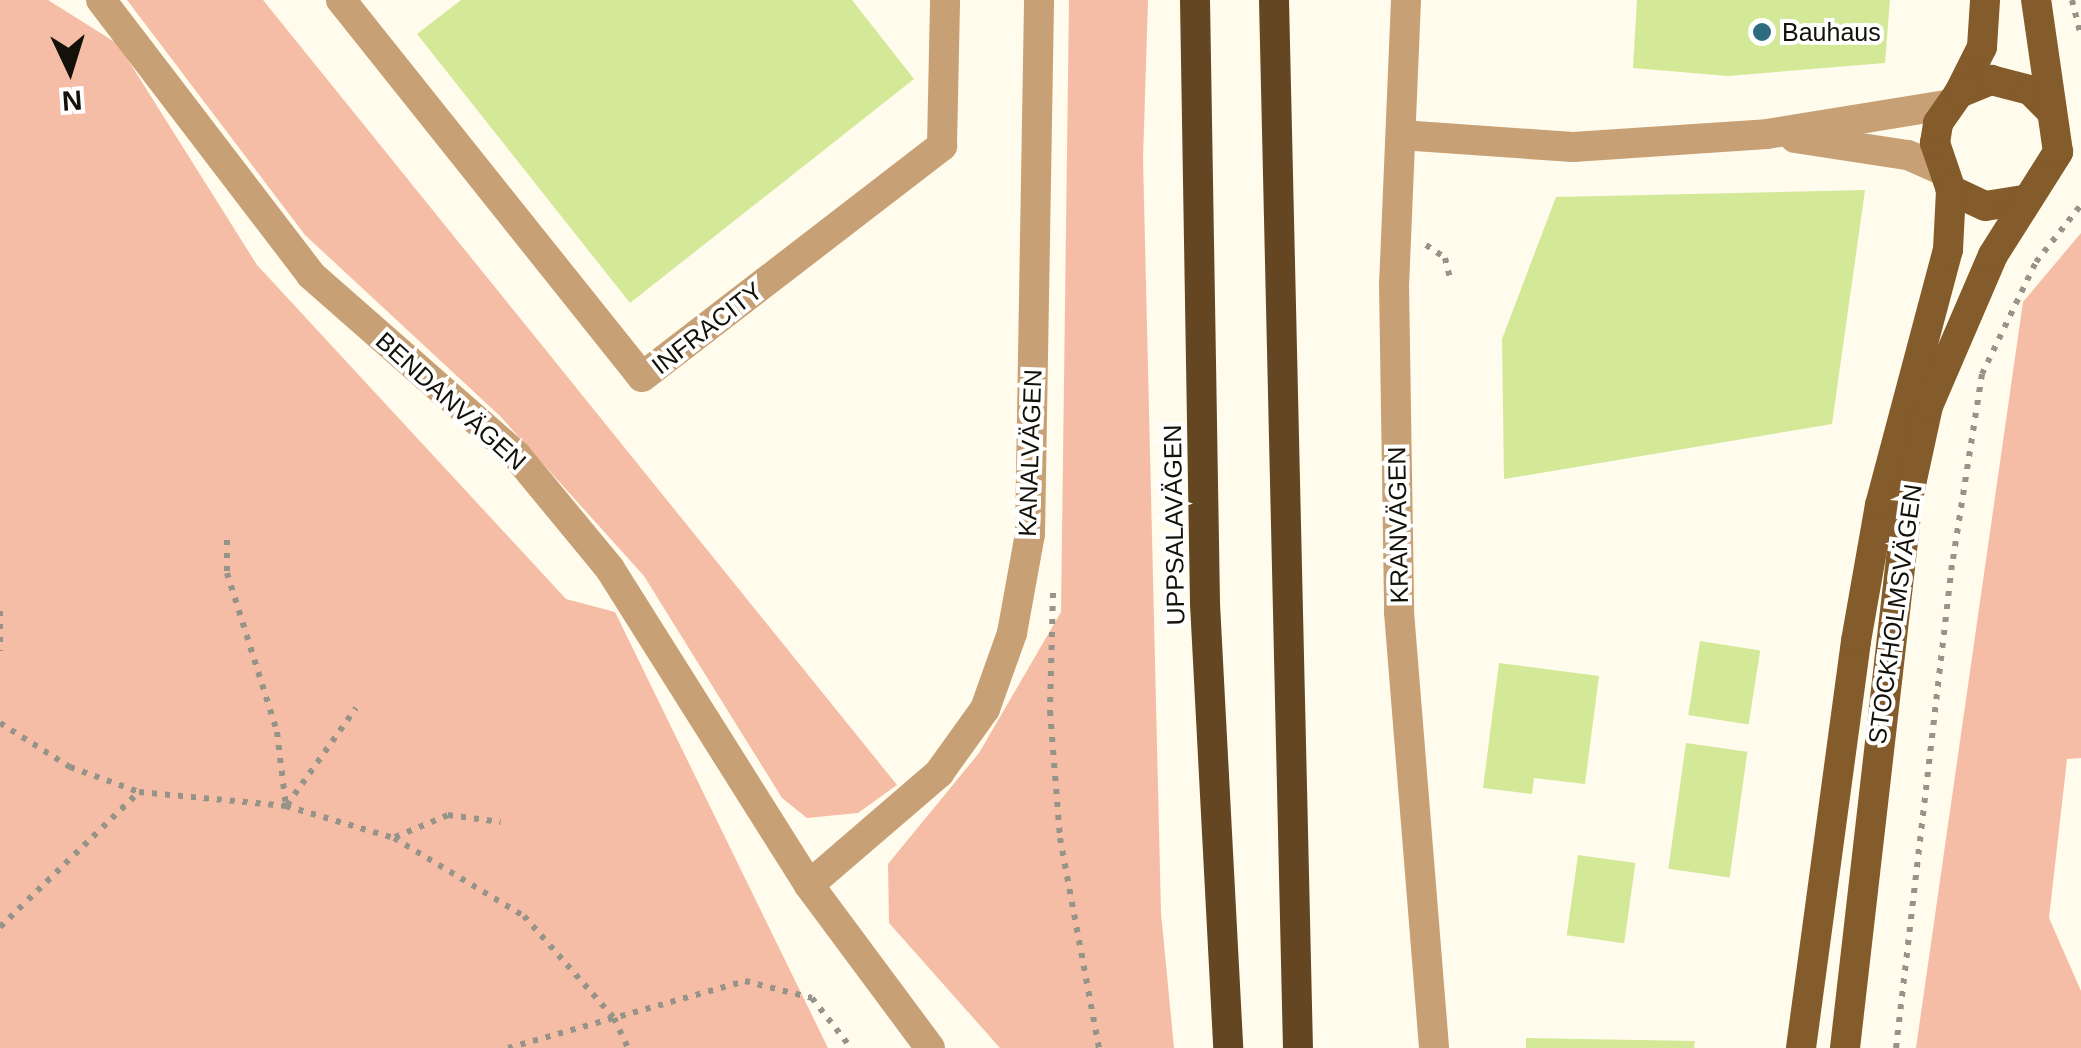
<!DOCTYPE html>
<meta charset="utf-8">
<style>
body{margin:0}
#map{position:relative;width:2081px;height:1048px;overflow:hidden;background:#fffbed;font-family:Helvetica,sans-serif}
div>[style]{position:absolute}
[style*='--x']{left:calc(var(--x)*1px);top:calc(var(--y)*1px);width:calc(var(--w)*1px);rotate:calc(var(--a)*1deg)}
.green>*{inset:0;background:#f5bda6}
.building>*{inset:0;background:#d4e998;transform-origin:0 0}
.path>*{height:6px;margin-top:-3px;transform-origin:0;background:repeating-linear-gradient(90deg,#969388 0 5px,transparent 0 13px)}
.minor>*{height:30px;margin:-15px;padding:0 15px;transform-origin:15px;border-radius:15px;background:#c8a075}
.major>*{height:30px;margin:-15px;padding:0 15px;transform-origin:15px;border-radius:15px;background:#845b2a}
.highway>*{height:30px;margin:-15px;padding:0 15px;transform-origin:15px;border-radius:15px;background:#654622}
.dots>*{width:28px;height:28px;translate:-50% -50%;box-sizing:border-box;border:5px solid #fff;border-radius:50%}
span{translate:-50% -50%;white-space:nowrap;text-align:center;line-height:1.15;-webkit-text-stroke:8px #fff;paint-order:stroke}
.poi-label{font-size:25px;color:#131109}
.left{translate:0 -50%;text-align:left}
.street-label{font-size:25px;color:#131109}
.north{position:absolute;left:20px;top:20px;width:100px;height:100px;-webkit-text-stroke:8px #fff;paint-order:stroke;rotate:176deg;font-size:28px;font-weight:700;line-height:40px;text-align:center;color:#131109}
.north::after{content:'';display:block;margin:auto;width:35px;height:45px;background:#131109;clip-path:polygon(50% 0,100% 100%,50% 72%,0 100%)}
</style>
<div id="map">
<div class="green">
<div style="clip-path:polygon(0 0,48px 0,118px 44px,257px 265px,566px 599px,615px 612px,828px 1048px,0 1048px)"></div>
<div style="clip-path:polygon(127px 0,263px 0,897px 785px,858px 813px,807px 818px,782px 798px,644px 576px,500px 416px,305px 235px)"></div>
<div style="clip-path:polygon(1069px 0,1148px 0,1143px 159px,1161px 913px,1174px 1048px,1000px 1048px,889px 923px,888px 864px,979px 753px,1061px 612px)"></div>
<div style="clip-path:polygon(2081px 233px,2081px 758px,2067px 759px,2049px 918px,2081px 991px,2081px 1048px,1916px 1048px,2023px 302px)"></div>
</div>
<div class="building">
<div style="clip-path:polygon(461px 0,852px 0,914px 79px,630px 303px,417px 34px)"></div>
<div style="clip-path:polygon(1637px 0,1890px 0,1885px 63px,1728px 76px,1633px 68px)"></div>
<div style="clip-path:polygon(1865px 190px,1832px 424px,1504px 479px,1502px 339px,1556px 197px)"></div>
<div style="left:1700px;top:641px;width:61px;height:75px;rotate:9deg"></div>
<div style="clip-path:polygon(1499px 663px,1599px 676px,1585px 784px,1534px 778px,1532px 794px,1483px 788px)"></div>
<div style="left:1686px;top:743px;width:62px;height:127px;rotate:8deg"></div>
<div style="left:1578px;top:855px;width:58px;height:81px;rotate:8deg"></div>
<div style="clip-path:polygon(1526px 1038px,1695px 1041px,1694px 1048px,1526px 1048px)"></div>
</div>
<div class="path">
<div style="--x:2072;--y:0;--w:37;--a:76"></div>
<div style="--x:1426;--y:245;--w:23;--a:34"></div>
<div style="--x:1445;--y:258;--w:25;--a:76"></div>
<div style="--x:227;--y:540;--w:33;--a:90"></div>
<div style="--x:227;--y:573;--w:167;--a:72.5"></div>
<div style="--x:277;--y:732;--w:75;--a:83.1"></div>
<div style="--x:1053;--y:593;--w:118;--a:91.5"></div>
<div style="--x:1050;--y:711;--w:127;--a:85.5"></div>
<div style="--x:1060;--y:838;--w:214;--a:79.5"></div>
<div style="--x:0;--y:611;--w:40;--a:90"></div>
<div style="--x:0;--y:723;--w:83;--a:32.2"></div>
<div style="--x:70;--y:767;--w:73;--a:19.9"></div>
<div style="--x:287;--y:805;--w:119;--a:-54.6"></div>
<div style="--x:395;--y:837;--w:57;--a:-22.5"></div>
<div style="--x:448;--y:815;--w:53;--a:7.5"></div>
<div style="--x:0;--y:927;--w:194;--a:-44.2"></div>
<div style="--x:139;--y:792;--w:148;--a:5.4"></div>
<div style="--x:286;--y:806;--w:113;--a:16.5"></div>
<div style="--x:394;--y:838;--w:152;--a:31"></div>
<div style="--x:524;--y:916;--w:136;--a:48.6"></div>
<div style="--x:614;--y:1018;--w:33;--a:65"></div>
<div style="--x:508;--y:1048;--w:246;--a:-15.8"></div>
<div style="--x:745;--y:981;--w:69;--a:14.2"></div>
<div style="--x:812;--y:998;--w:63;--a:52"></div>
<div style="--x:1896;--y:1048;--w:492;--a:-83.4"></div>
<div style="--x:1953;--y:559;--w:187;--a:-81.1"></div>
<div style="--x:1982;--y:374;--w:124;--a:-64.3"></div>
<div style="--x:2036;--y:262;--w:73;--a:-51.7"></div>
</div>
<div class="minor">
<div style="--x:101;--y:0;--w:346;--a:52.6"></div>
<div style="--x:311;--y:275;--w:274;--a:41.3"></div>
<div style="--x:517;--y:456;--w:146;--a:50.5"></div>
<div style="--x:610;--y:569;--w:373;--a:57.8"></div>
<div style="--x:809;--y:885;--w:203;--a:53.4"></div>
<div style="--x:341;--y:0;--w:482;--a:51.4"></div>
<div style="--x:642;--y:377;--w:379;--a:-37.6"></div>
<div style="--x:942;--y:146;--w:146;--a:-88.8"></div>
<div style="--x:1406;--y:0;--w:283;--a:92.4"></div>
<div style="--x:1394;--y:283;--w:329;--a:89.1"></div>
<div style="--x:1399;--y:612;--w:437;--a:85.4"></div>
<div style="--x:1401;--y:135;--w:172;--a:4"></div>
<div style="--x:1573;--y:147;--w:194;--a:-3.8"></div>
<div style="--x:1767;--y:134;--w:181;--a:-9.2"></div>
<div style="--x:1795;--y:138;--w:114;--a:8.6"></div>
<div style="--x:1908;--y:155;--w:35;--a:24"></div>
<div style="--x:809;--y:885;--w:172;--a:-40.7"></div>
<div style="--x:939;--y:773;--w:79;--a:-54.3"></div>
<div style="--x:985;--y:709;--w:81;--a:-70.4"></div>
<div style="--x:1012;--y:633;--w:101;--a:-79.7"></div>
<div style="--x:1030;--y:534;--w:534;--a:-89.03"></div>
</div>
<div class="major">
<div style="--x:1959;--y:93;--w:51;--a:-63.4"></div>
<div style="--x:1982;--y:47;--w:47;--a:-86.3"></div>
<div style="--x:2023;--y:200;--w:38;--a:171"></div>
<div style="--x:1985;--y:206;--w:38;--a:-155"></div>
<div style="--x:1951;--y:190;--w:50;--a:-108.8"></div>
<div style="--x:1935;--y:143;--w:20;--a:-81"></div>
<div style="--x:1938;--y:123;--w:37;--a:-55"></div>
<div style="--x:1959;--y:93;--w:35;--a:-22"></div>
<div style="--x:1991;--y:80;--w:40;--a:14.4"></div>
<div style="--x:2030;--y:90;--w:27;--a:45"></div>
<div style="--x:1801;--y:1048;--w:411;--a:-82.3"></div>
<div style="--x:1856;--y:641;--w:138;--a:-80"></div>
<div style="--x:1880;--y:505;--w:264;--a:-75.1"></div>
<div style="--x:1948;--y:250;--w:60;--a:-87.1"></div>
<div style="--x:1845;--y:1048;--w:554;--a:-83.47"></div>
<div style="--x:1908;--y:498;--w:94;--a:-77.7"></div>
<div style="--x:1928;--y:406;--w:164;--a:-66.7"></div>
<div style="--x:1993;--y:255;--w:122;--a:-57.7"></div>
<div style="--x:2058;--y:152;--w:154;--a:-98.2"></div>
</div>
<div class="highway">
<div style="--x:1195;--y:0;--w:604;--a:89.05"></div>
<div style="--x:1205;--y:604;--w:445;--a:87"></div>
<div style="--x:1274;--y:0;--w:1048;--a:88.69"></div>
</div>
<div class="dots">
<div style="left:1762px;top:32px;background:#2d6b81"></div>
</div>
<div class="poi-label">
<span class="left" style="left:1782px;top:32px">Bauhaus</span>
</div>
<div class="street-label">
<span style="left:707px;top:328px;rotate:-38deg">INFRACITY</span>
<span style="left:451px;top:401px;rotate:42deg">BENDANVÄGEN</span>
<span style="left:1030px;top:453px;rotate:-88deg">KANALVÄGEN</span>
<span style="left:1174px;top:525px;rotate:-91deg">UPPSALAVÄGEN</span>
<span style="left:1398px;top:525px;rotate:-91deg">KRANVÄGEN</span>
<span style="left:1895px;top:614px;rotate:-82deg">STOCKHOLMSVÄGEN</span>
</div>
<div class="north">N</div>
</div>
